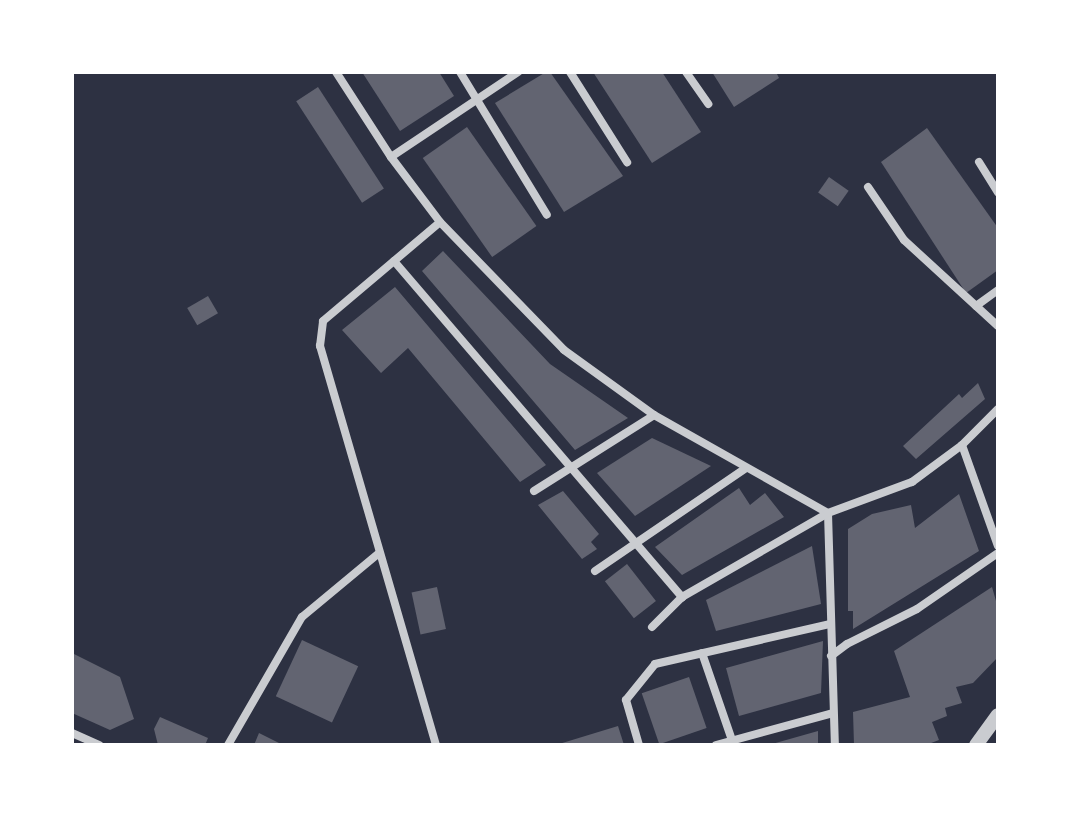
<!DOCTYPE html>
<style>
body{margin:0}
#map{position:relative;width:1070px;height:817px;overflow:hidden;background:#2d3142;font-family:Lato,sans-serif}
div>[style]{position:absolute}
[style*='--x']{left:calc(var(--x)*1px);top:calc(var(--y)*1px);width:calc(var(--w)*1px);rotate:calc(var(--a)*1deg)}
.building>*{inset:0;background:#626471;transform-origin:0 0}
.minor>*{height:8px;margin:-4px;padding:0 4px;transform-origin:4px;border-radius:4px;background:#caccd0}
.tertiary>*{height:14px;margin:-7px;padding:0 7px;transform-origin:7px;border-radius:7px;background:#caccd0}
span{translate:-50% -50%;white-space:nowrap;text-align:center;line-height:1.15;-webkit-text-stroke:6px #fff;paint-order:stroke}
.frame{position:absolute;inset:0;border:74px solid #fff;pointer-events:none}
</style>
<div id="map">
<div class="building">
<div style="clip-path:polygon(362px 72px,439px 72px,454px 96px,400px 131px)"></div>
<div style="clip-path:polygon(546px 72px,550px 72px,623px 176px,564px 212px,495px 103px)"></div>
<div style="clip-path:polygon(593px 72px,662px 72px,701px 132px,652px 163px)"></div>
<div style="clip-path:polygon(712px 72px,776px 72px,779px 78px,734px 107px)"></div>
<div style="left:318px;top:87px;width:121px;height:26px;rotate:57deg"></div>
<div style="left:467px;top:127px;width:121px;height:54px;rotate:55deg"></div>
<div style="clip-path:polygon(927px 128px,998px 228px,998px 270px,966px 293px,881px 162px)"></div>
<div style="left:829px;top:177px;width:24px;height:19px;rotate:35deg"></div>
<div style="clip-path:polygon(443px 251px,550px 364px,628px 418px,575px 450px,422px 271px)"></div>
<div style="clip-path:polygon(395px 287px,523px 438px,546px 465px,520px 482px,408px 348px,381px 373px,342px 330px)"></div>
<div style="left:208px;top:296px;width:20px;height:24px;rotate:60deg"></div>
<div style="clip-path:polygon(978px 383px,985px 399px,916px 459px,903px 446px,959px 394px,962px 398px)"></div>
<div style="clip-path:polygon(652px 438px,711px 466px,635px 516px,597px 473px)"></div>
<div style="clip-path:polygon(739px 488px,750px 505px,765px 493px,784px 517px,682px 575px,655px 547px)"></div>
<div style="clip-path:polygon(563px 491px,599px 534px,591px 542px,597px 549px,582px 559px,538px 505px)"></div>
<div style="clip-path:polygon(959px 494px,979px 551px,853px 629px,853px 611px,848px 611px,848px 529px,872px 514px,911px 505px,915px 528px)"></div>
<div style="clip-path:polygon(812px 546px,821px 604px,716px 631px,706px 600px)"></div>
<div style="left:627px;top:564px;width:47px;height:28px;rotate:52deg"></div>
<div style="left:437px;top:587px;width:43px;height:26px;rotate:78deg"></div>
<div style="clip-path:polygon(992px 587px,998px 608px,998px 657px,973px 683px,956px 687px,962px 703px,945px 708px,947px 716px,932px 722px,939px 740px,926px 745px,854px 745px,853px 712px,910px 697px,894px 651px)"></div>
<div style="left:302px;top:640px;width:62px;height:62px;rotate:25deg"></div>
<div style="clip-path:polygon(823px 641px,821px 693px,739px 716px,726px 668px)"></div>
<div style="clip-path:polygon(72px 653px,120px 677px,134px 719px,110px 730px,72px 713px)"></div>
<div style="left:689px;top:677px;width:54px;height:50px;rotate:71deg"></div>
<div style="clip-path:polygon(160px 717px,208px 738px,205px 745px,158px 745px,154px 729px)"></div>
<div style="clip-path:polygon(618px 726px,624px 745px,559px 745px,559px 744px)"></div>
<div style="clip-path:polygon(818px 731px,818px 745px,772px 745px,772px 744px)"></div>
<div style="clip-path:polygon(259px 733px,283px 745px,254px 745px)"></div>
</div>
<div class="minor">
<div style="--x:336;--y:72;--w:101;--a:57.1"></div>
<div style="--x:391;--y:157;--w:81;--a:53"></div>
<div style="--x:440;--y:222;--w:178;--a:45.9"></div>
<div style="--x:564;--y:350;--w:111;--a:35.8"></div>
<div style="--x:654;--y:415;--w:200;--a:29.4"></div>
<div style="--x:828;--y:513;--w:232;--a:88.3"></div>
<div style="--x:460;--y:72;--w:167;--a:58.7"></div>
<div style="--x:570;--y:72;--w:107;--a:57.7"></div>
<div style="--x:686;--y:72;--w:39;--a:55"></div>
<div style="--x:391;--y:157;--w:153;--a:-33.8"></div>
<div style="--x:979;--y:162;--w:36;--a:58"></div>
<div style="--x:868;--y:187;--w:64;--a:55.8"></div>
<div style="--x:904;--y:240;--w:127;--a:42.5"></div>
<div style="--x:394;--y:261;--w:443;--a:49.4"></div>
<div style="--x:976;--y:306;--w:27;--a:-36"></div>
<div style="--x:962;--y:445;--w:107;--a:70.4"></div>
<div style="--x:534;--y:491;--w:142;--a:-32.3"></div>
<div style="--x:595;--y:571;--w:183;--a:-34.3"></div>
<div style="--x:652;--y:627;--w:42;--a:-45"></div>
<div style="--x:682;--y:597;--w:168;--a:-29.9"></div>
<div style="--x:828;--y:513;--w:90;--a:-20.3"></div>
<div style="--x:912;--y:482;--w:62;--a:-36.5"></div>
<div style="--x:962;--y:445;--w:51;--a:-45"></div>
<div style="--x:702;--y:653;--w:95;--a:71"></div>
<div style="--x:831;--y:656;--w:20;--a:-37"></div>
<div style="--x:847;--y:644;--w:78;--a:-26.6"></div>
<div style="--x:917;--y:609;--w:98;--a:-34.7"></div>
<div style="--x:72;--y:733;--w:30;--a:24"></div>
<div style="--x:228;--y:745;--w:148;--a:-60"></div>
<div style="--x:302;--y:617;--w:99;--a:-39.7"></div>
<div style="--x:436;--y:745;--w:416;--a:-106.2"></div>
<div style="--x:320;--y:346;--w:25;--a:-83"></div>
<div style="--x:323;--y:321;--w:153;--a:-40.2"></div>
<div style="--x:639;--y:745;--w:47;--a:-106.1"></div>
<div style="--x:626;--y:700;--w:46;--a:-51.1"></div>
<div style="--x:655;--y:664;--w:180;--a:-12.9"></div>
<div style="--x:716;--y:745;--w:121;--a:-15.3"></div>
</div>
<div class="tertiary">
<div style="--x:976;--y:745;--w:37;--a:-54"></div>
</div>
<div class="frame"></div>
</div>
